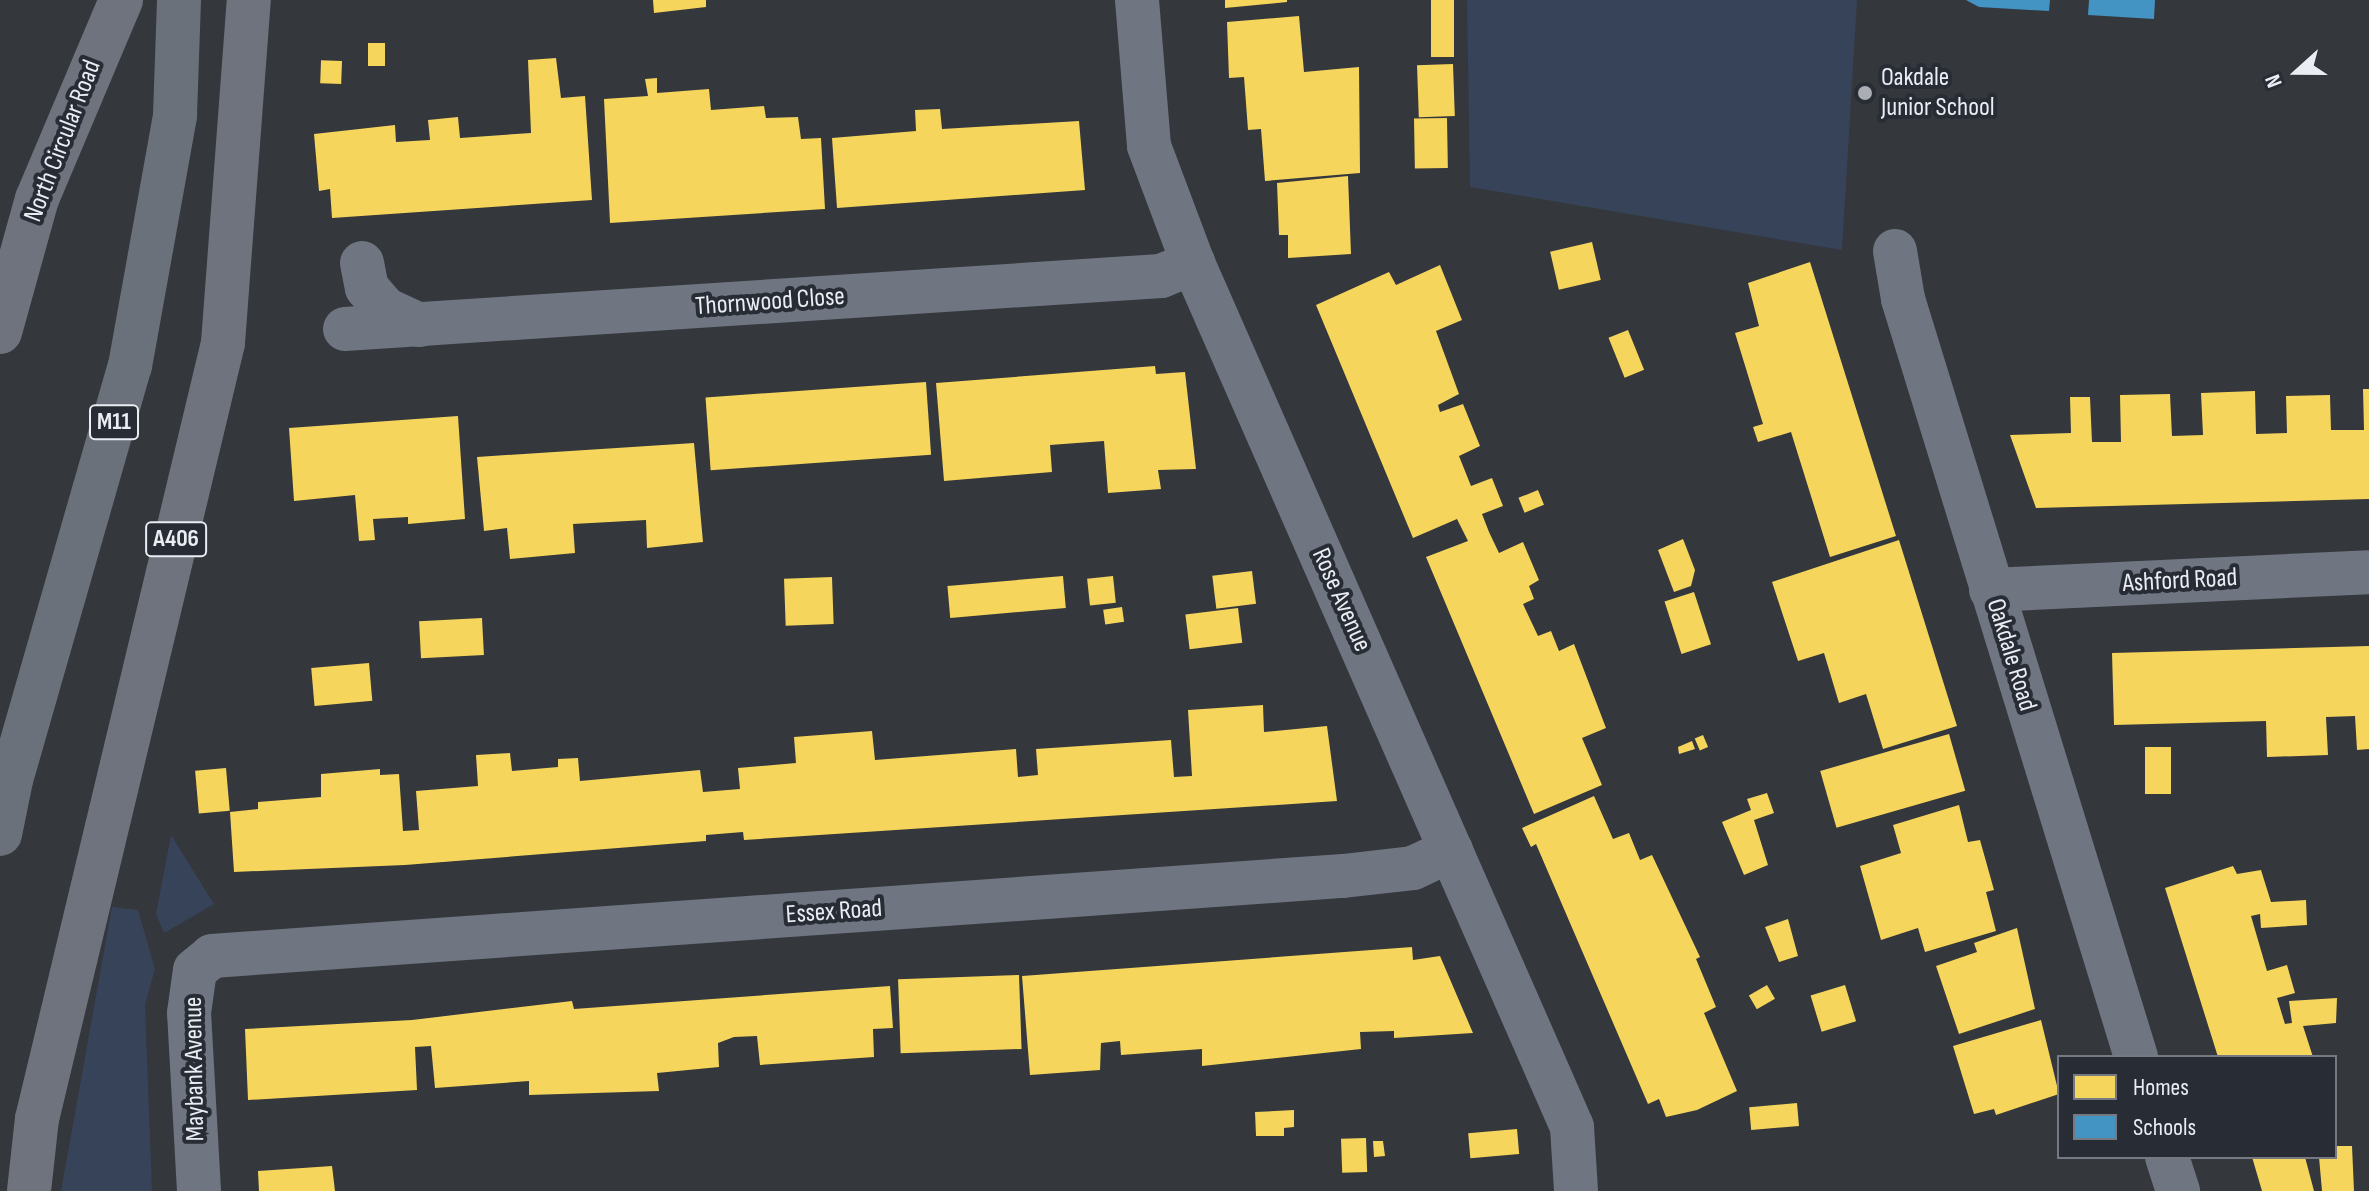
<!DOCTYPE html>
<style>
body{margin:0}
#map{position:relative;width:2369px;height:1191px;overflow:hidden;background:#34373c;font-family:"Sofia Sans Condensed",sans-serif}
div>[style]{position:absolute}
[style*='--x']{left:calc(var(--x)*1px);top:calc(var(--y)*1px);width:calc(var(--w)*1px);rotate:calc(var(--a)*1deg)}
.green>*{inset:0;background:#374359}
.homes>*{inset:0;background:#f6d55c;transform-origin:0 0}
.schools>*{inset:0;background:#4393c3}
.minor>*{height:44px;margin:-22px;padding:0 22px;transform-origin:22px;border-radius:22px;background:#6f7581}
.trunk>*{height:44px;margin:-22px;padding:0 22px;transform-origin:22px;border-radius:22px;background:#6e737e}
.motorway>*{height:44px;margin:-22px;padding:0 22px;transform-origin:22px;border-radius:22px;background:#6b717a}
.dots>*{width:22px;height:22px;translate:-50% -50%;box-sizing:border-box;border:4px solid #272c35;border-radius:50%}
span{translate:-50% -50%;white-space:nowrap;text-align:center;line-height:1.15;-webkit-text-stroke:8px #272c35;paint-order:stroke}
.shield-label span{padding:2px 6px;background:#272c35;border:2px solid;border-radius:6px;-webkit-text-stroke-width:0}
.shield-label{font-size:24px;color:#eaedf3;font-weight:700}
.poi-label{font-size:26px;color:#eaedf3}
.left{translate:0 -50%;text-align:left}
.street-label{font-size:26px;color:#eaedf3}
.legend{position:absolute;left:2057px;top:1055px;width:280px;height:104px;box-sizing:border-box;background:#272c35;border:2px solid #757981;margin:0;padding:10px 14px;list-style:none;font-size:24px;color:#eaedf3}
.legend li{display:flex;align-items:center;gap:16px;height:40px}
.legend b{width:40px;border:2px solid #757981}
.north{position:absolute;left:2257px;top:32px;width:80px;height:80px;-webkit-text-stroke:6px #272c35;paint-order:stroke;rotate:249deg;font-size:22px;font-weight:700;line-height:32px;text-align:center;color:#eaedf3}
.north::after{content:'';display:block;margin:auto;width:28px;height:36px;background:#eaedf3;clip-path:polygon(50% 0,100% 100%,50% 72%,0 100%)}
</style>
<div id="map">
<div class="green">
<div style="clip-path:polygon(1467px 0,1857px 0,1842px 250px,1470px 187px)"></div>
<div style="clip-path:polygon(171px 835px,214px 904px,164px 933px,156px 914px)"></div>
<div style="clip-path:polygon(112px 907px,138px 910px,155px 969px,145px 1005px,152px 1191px,61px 1191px)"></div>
</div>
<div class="homes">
<div style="clip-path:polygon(653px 0,706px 0,706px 7px,654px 13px)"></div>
<div style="clip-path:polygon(1225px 0,1287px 0,1287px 2px,1225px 8px)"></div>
<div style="left:1431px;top:0;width:23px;height:57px"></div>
<div style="clip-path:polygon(1299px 16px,1304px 72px,1359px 67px,1360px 173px,1265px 181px,1261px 129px,1248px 130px,1244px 77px,1229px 78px,1227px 22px)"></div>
<div style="left:368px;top:43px;width:17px;height:23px"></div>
<div style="clip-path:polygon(556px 58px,561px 98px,585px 96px,592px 200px,332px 218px,330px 189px,319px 191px,314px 134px,395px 125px,396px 142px,430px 140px,428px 120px,458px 117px,460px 138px,531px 133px,528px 60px)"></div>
<div style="left:342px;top:61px;width:23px;height:21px;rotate:92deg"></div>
<div style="left:1453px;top:64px;width:52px;height:36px;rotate:88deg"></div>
<div style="clip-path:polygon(657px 78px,657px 93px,709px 89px,711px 110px,764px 106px,766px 118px,798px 117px,801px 139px,821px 138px,825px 209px,610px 223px,604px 99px,648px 96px,645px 79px)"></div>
<div style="clip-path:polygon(940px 109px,942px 129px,1079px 121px,1085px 190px,837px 208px,832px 138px,916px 131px,915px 110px)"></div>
<div style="left:1447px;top:118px;width:50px;height:33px;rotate:89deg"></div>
<div style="clip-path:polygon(1348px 176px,1351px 254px,1288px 258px,1288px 235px,1279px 235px,1277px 183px)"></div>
<div style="left:1592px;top:242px;width:39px;height:43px;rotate:77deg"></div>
<div style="clip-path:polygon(1810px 262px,1896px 536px,1830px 557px,1791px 432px,1758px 442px,1753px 427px,1763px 424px,1735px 333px,1759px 326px,1748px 283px)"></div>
<div style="clip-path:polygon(1440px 265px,1462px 320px,1436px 331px,1459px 394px,1438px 405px,1440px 412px,1463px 404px,1480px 446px,1459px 456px,1471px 486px,1492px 478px,1503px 506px,1482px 514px,1489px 532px,1499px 553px,1523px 542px,1539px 580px,1529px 586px,1534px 599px,1523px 604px,1538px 636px,1551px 631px,1559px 651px,1574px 644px,1606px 728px,1582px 738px,1602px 785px,1534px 814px,1426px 557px,1468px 541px,1457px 519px,1413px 538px,1316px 305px,1389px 272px,1396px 285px)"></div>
<div style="left:1628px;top:330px;width:43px;height:21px;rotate:68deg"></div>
<div style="clip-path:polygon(1155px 366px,1156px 374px,1185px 372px,1196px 469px,1158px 470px,1161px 489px,1108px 493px,1104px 441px,1050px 445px,1052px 472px,944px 481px,936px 383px)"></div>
<div style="left:926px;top:382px;width:73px;height:221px;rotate:86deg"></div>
<div style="clip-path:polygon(2363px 389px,2369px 389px,2369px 499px,2036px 508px,2010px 435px,2071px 433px,2070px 397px,2090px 397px,2092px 442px,2121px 442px,2120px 395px,2170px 394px,2172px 436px,2203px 435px,2201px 393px,2255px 391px,2256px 434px,2287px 433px,2286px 396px,2330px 395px,2331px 430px,2364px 430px)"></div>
<div style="clip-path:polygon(458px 416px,465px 519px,408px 524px,408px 517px,373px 519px,375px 540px,359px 541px,355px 495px,294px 501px,289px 428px)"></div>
<div style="clip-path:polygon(694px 443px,703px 542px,647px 548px,646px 520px,573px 524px,575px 553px,510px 559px,507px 528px,484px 531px,477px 457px)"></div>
<div style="left:1538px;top:490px;width:16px;height:21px;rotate:68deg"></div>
<div style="clip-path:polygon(1683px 539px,1695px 570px,1691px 586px,1674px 592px,1658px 550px)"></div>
<div style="clip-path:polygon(1899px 540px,1957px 726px,1883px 749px,1866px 694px,1839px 703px,1824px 653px,1798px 661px,1772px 582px)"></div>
<div style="left:1252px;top:571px;width:33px;height:40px;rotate:83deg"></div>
<div style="left:1063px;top:576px;width:32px;height:116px;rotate:85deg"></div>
<div style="left:1113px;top:576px;width:27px;height:26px;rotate:84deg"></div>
<div style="left:832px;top:577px;width:47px;height:48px;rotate:88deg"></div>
<div style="left:1694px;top:592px;width:55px;height:31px;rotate:72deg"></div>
<div style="left:1122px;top:607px;width:15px;height:19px;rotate:82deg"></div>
<div style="left:1238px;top:608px;width:35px;height:53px;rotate:83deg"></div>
<div style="left:482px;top:618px;width:37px;height:63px;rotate:87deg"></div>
<div style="clip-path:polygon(2369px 646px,2369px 749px,2357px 750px,2355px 716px,2326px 717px,2328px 755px,2267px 757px,2266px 721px,2114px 725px,2112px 653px)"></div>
<div style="left:369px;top:663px;width:38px;height:58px;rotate:85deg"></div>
<div style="clip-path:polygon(1263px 705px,1264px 732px,1327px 726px,1337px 801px,744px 840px,743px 832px,706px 835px,706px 841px,405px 865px,234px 872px,230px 812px,258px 809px,258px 802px,321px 797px,321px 774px,380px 769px,380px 775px,399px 774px,403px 831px,419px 830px,416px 791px,478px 786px,476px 755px,510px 753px,512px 771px,558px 767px,558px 759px,578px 758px,580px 781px,700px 770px,703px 792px,740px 789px,738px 768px,796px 763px,794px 737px,872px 731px,875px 760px,1016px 749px,1018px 777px,1038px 775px,1036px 749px,1171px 740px,1174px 777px,1192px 776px,1188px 710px)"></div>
<div style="left:1949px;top:734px;width:59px;height:134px;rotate:74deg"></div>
<div style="left:1703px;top:735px;width:13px;height:9px;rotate:67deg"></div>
<div style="clip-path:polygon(1692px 741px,1695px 749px,1679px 754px,1678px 747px)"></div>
<div style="left:2171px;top:747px;width:47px;height:26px;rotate:90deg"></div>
<div style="left:226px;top:768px;width:43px;height:31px;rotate:85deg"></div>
<div style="clip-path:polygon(1767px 793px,1774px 813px,1754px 820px,1768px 865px,1744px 875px,1722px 822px,1751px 810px,1747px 799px)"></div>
<div style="clip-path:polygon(1594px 796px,1613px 839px,1629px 833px,1640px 860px,1652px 855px,1700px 957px,1696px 959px,1716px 1007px,1704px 1013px,1737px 1091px,1697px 1110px,1666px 1117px,1659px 1099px,1648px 1104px,1536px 844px,1531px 847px,1522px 828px)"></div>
<div style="clip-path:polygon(1959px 805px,1968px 842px,1980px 840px,1994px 890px,1986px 892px,1996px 931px,1925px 952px,1918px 928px,1881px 940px,1860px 866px,1901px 853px,1893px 825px)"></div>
<div style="clip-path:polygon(2233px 866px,2237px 874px,2261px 870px,2271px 902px,2306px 900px,2307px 925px,2261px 928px,2260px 914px,2251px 916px,2267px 971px,2287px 965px,2295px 993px,2277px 998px,2285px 1024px,2292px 1023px,2289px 1001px,2337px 998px,2336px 1023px,2303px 1026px,2313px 1057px,2218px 1057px,2165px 888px)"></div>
<div style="clip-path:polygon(1788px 919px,1798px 956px,1779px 962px,1765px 927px)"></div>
<div style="clip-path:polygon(2017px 928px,2035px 1009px,1959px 1034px,1936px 966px,1977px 952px,1974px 943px)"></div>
<div style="clip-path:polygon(1412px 947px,1413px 960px,1440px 956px,1473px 1033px,1394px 1038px,1394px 1031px,1360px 1032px,1361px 1049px,1202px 1066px,1202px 1049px,1121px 1055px,1120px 1041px,1101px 1043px,1100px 1070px,1030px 1075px,1022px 976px)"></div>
<div style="left:1019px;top:975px;width:74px;height:121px;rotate:88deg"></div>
<div style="left:1767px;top:985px;width:16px;height:21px;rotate:60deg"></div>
<div style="left:1845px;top:985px;width:38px;height:36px;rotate:73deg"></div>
<div style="clip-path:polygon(890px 986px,893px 1028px,873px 1029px,874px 1057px,760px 1065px,757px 1036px,734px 1037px,718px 1043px,719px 1067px,657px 1073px,659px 1091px,529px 1095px,529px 1081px,435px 1088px,431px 1046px,415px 1047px,417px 1090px,248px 1100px,245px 1029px,412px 1020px,572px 1001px,574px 1009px)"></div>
<div style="clip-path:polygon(2041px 1020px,2059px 1094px,1996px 1115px,1994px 1109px,1974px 1114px,1953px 1046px)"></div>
<div style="left:1797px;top:1103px;width:23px;height:48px;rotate:85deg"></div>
<div style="clip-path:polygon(1294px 1110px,1294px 1127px,1284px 1128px,1284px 1136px,1256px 1136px,1255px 1112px)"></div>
<div style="left:1517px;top:1129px;width:25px;height:49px;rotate:85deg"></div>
<div style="left:1366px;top:1138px;width:34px;height:25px;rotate:88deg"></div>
<div style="clip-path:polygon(1373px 1141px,1383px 1141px,1385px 1156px,1374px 1157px)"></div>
<div style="clip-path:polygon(2335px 1146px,2352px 1146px,2354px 1191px,2322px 1191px,2319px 1157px,2335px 1157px)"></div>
<div style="clip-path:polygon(2252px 1157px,2305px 1157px,2314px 1191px,2262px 1191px)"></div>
<div style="clip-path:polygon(332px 1166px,335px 1191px,259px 1191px,258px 1171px)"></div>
</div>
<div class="schools">
<div style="clip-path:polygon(1966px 0,2050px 0,2049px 11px,1979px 7px)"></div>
<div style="clip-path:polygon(2089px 0,2155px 0,2154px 19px,2088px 15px)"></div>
</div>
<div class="minor">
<div style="--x:1137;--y:0;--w:146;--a:85.3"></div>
<div style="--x:1149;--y:146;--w:125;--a:69.4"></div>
<div style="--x:1193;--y:263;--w:943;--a:66.31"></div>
<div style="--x:1572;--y:1127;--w:64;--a:86.4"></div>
<div style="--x:1895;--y:251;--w:49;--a:80.5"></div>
<div style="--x:1903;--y:299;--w:793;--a:72.91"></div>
<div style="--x:362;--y:263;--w:25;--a:79"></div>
<div style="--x:367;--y:288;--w:28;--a:49"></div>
<div style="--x:385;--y:309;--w:38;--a:25"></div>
<div style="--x:345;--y:329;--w:818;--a:-3.72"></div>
<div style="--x:1161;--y:276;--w:35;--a:-22"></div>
<div style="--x:1991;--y:590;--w:378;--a:-2.7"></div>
<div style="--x:2167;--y:1157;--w:36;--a:72"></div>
<div style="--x:199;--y:1191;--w:178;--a:-93.2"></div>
<div style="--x:189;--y:1013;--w:43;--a:-82.1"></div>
<div style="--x:195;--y:970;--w:22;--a:-39"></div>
<div style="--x:212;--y:956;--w:1134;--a:-4.05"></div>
<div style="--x:1343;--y:876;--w:70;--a:-6.5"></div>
<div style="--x:1413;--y:868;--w:42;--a:-25.3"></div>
</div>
<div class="trunk">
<div style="--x:0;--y:332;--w:138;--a:-74.5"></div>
<div style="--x:37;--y:199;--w:216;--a:-67.1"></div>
<div style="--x:29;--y:1191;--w:72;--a:-83.7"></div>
<div style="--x:37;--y:1119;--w:798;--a:-76.52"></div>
<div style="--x:223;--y:343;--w:344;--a:-85.7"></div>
</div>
<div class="motorway">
<div style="--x:0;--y:834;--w:55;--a:-78.5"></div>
<div style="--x:11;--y:780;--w:431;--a:-74"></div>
<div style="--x:130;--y:366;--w:255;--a:-79.8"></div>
<div style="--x:175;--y:115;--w:115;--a:-88"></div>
</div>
<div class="dots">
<div style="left:1865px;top:93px;background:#aaadb3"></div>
</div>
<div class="shield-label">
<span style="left:114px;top:422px">M11</span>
<span style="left:176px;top:539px">A406</span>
</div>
<div class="poi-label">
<span class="left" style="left:1881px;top:93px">Oakdale<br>Junior School</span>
</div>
<div class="street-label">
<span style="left:63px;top:141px;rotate:-69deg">North Circular Road</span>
<span style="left:770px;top:302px;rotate:-4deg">Thornwood Close</span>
<span style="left:2180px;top:581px;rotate:-3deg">Ashford Road</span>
<span style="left:1341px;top:600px;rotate:66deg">Rose Avenue</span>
<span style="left:2011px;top:655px;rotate:73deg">Oakdale Road</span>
<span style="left:834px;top:912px;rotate:-4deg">Essex Road</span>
<span style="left:195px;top:1069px;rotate:-91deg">Maybank Avenue</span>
</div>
<ul class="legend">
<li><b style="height:22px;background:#f6d55c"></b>Homes</li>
<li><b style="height:22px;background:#4393c3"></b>Schools</li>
</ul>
<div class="north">N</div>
</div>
